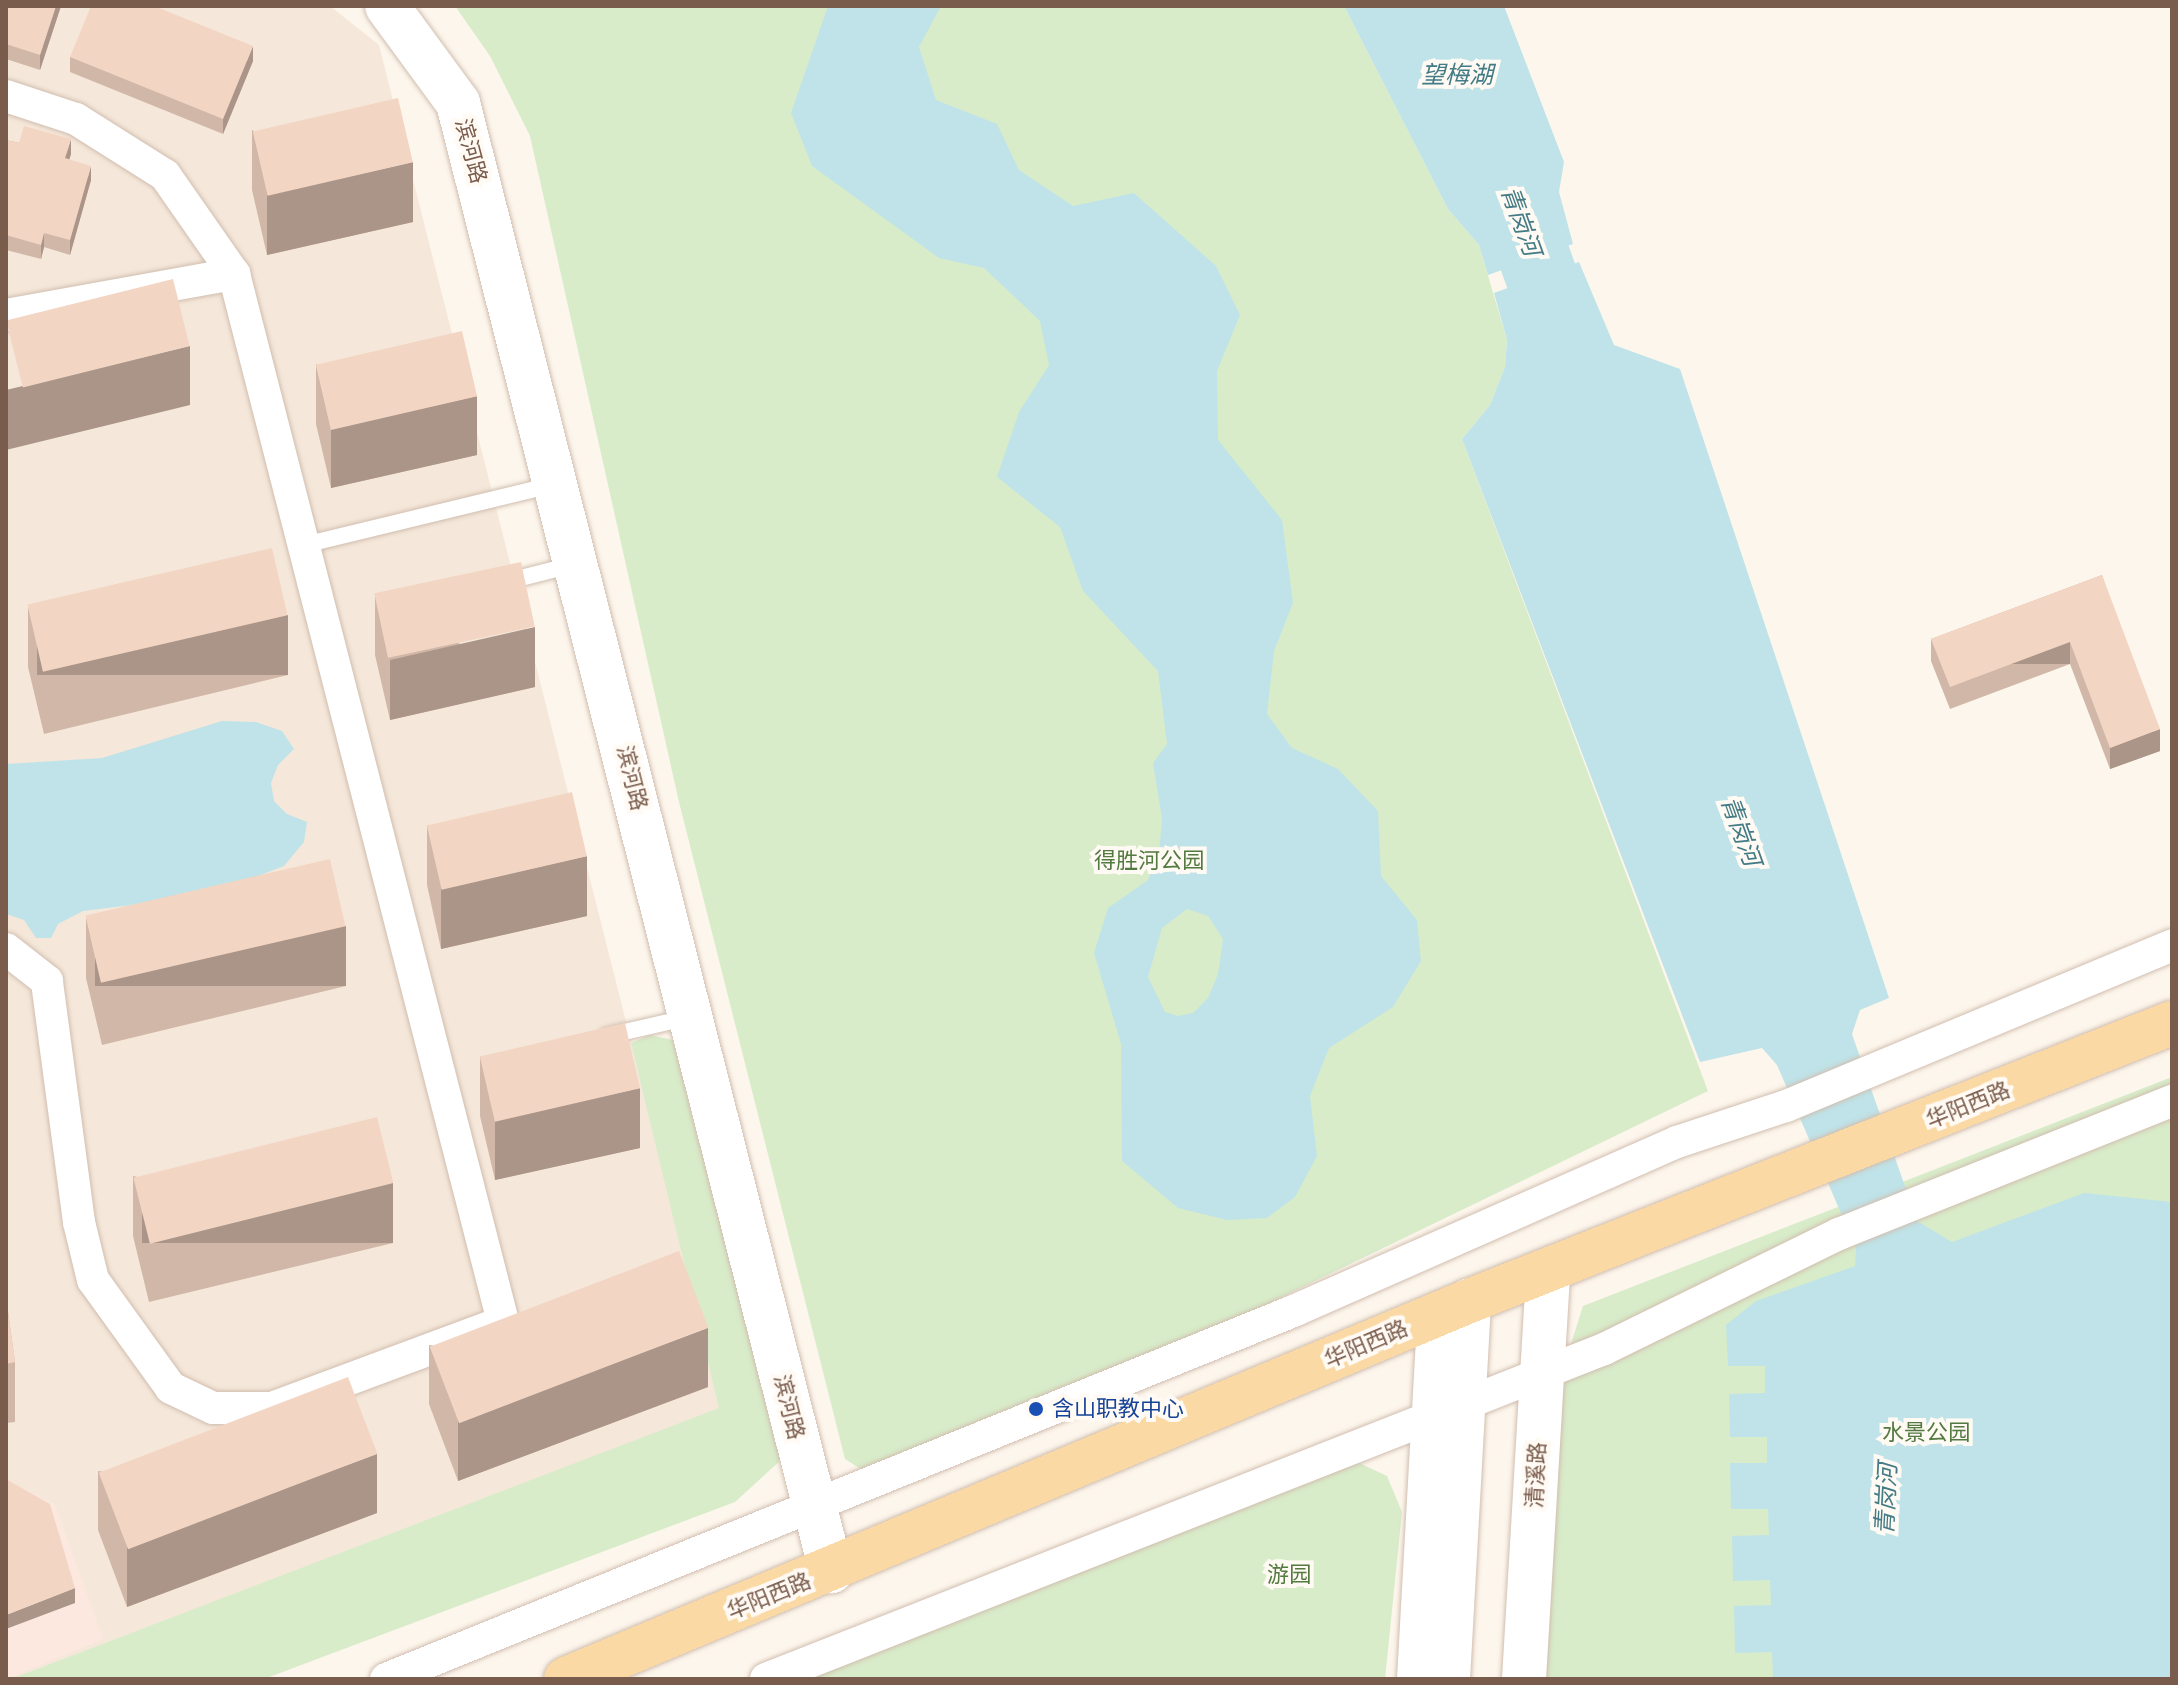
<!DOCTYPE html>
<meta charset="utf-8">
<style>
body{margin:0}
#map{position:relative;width:2178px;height:1685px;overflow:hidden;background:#fdf6ec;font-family:"Public Sans","Noto Sans SC",sans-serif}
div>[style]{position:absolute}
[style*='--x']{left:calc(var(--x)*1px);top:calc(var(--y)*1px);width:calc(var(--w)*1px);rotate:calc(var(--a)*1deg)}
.residential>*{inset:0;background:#f5e8da}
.commercial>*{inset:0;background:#fde8e0}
.green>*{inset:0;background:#d8ecc9}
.water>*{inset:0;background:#bfe3e8}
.river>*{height:72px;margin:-36px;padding:0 36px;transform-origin:36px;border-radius:36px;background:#bfe3e8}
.roads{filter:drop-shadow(0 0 2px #d1beb0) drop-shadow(0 0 2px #d1beb0)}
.lane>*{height:16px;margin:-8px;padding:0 8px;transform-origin:8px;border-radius:8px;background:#fff}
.street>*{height:32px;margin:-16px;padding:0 16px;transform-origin:16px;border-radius:16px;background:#fff}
.secondary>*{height:44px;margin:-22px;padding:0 22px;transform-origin:22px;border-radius:22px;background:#fff}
.primary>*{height:44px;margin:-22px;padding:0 22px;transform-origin:22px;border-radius:22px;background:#fbd9a5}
.wall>*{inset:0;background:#d1b7a8}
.shaded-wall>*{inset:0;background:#aa9588;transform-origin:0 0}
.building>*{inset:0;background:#f3d5c3;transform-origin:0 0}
.dots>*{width:22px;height:22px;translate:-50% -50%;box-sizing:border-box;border:4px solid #fffaf3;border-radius:50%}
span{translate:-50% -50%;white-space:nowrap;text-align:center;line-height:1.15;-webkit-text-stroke:8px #fffaf3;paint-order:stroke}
.street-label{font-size:22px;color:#7a5c4d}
.park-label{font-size:22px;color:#537a41}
.transit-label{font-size:22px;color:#164399}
.left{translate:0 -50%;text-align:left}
.water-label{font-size:24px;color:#437c86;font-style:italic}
.frame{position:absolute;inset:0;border:8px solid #7a5c4d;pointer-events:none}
</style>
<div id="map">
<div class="residential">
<div style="clip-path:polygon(6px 6px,330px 6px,379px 45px,724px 1409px,12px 1679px,6px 1679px)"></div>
</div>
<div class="commercial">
<div style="clip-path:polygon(6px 1479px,55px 1505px,103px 1639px,6px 1679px)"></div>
</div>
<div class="green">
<div style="clip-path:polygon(455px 6px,1344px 6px,1448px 209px,1479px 245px,1507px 340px,1505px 367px,1490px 405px,1462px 439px,1708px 1091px,889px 1487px,845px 1459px,679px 802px,530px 136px,490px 56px)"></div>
<div style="clip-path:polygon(650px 1035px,673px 1040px,782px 1459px,735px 1502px,264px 1679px,11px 1679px,719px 1408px,631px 1043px)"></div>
<div style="clip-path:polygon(2172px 1077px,2172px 1679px,1545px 1679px,1562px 1372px,1583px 1306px)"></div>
<div style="clip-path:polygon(1351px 1459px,1387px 1476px,1402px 1512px,1385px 1679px,787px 1679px)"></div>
</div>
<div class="water">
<div style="clip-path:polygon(evenodd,828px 6px,941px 6px,919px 47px,936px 100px,997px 124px,1019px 170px,1073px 206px,1134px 193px,1216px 266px,1240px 315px,1217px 371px,1218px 440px,1282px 520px,1293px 603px,1274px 651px,1267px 714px,1292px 748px,1338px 769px,1378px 811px,1381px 876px,1417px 920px,1421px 961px,1393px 1007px,1329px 1048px,1310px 1096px,1317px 1156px,1295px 1197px,1267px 1218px,1227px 1220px,1178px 1208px,1122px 1161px,1121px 1044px,1094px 953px,1108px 908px,1148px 880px,1159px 853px,1162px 819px,1153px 763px,1167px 744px,1158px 671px,1083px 591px,1060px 527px,997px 477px,1019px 412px,1049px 365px,1040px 321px,984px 268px,939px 258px,812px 166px,791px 113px,828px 6px,1187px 909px,1208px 916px,1223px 939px,1218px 974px,1208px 998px,1193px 1013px,1178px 1016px,1165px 1012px,1148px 977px,1162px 928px,1187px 909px)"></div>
<div style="clip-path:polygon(1344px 6px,1504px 6px,1564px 162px,1559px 192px,1573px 244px,1488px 275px,1479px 245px,1448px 209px)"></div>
<div style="clip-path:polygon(1579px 262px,1614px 345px,1680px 369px,1889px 998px,1860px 1010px,1852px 1034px,1917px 1221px,1952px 1242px,2084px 1193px,2172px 1202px,2172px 1679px,1736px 1679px,1773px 1677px,1772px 1652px,1735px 1653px,1734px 1606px,1771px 1605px,1770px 1580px,1733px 1581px,1732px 1536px,1769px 1535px,1768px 1509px,1731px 1509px,1730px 1463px,1767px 1463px,1767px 1437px,1730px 1437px,1729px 1394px,1765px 1393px,1765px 1366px,1728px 1366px,1726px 1325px,1756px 1301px,1855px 1266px,1856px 1248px,1777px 1065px,1762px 1048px,1700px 1062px,1462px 439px,1490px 405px,1505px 367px,1507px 340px,1494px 293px)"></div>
<div style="clip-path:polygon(222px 721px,256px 722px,282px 731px,294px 749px,278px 765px,271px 783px,274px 801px,287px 814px,307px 822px,304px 842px,284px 866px,206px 896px,83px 911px,58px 924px,51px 938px,36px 938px,24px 920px,6px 914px,6px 764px,102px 758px)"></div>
</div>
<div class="river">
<div style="--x:1444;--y:6;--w:386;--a:70.2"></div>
</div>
<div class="roads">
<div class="lane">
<div style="--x:304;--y:545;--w:255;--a:-13.6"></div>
<div style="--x:505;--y:582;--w:69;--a:-14.2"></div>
<div style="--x:607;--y:1036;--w:85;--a:-12.9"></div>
</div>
<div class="street">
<div style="--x:6;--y:96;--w:74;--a:18.2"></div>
<div style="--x:76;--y:119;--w:105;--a:32.2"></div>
<div style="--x:165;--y:175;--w:121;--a:55.1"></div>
<div style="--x:234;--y:274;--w:1082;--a:75.6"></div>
<div style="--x:503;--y:1322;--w:246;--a:159.6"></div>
<div style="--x:272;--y:1408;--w:59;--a:180"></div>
<div style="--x:213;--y:1408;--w:47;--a:-154.5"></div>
<div style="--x:171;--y:1388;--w:133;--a:-125.8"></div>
<div style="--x:93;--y:1280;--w:60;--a:-103.6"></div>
<div style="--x:79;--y:1222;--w:243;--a:-97.6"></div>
<div style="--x:47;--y:981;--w:52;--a:-142"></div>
<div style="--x:6;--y:315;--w:232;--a:-10.2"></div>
<div style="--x:386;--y:1679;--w:982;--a:-22.07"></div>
<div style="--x:1296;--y:1310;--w:416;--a:-23.8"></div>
<div style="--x:1677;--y:1142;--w:115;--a:-18.3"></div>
<div style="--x:1786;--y:1106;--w:418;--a:-22.6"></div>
<div style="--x:766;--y:1679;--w:901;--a:-21.49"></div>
<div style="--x:1604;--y:1349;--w:262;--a:-26.1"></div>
<div style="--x:1839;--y:1234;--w:359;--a:-21.8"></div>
<div style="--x:1413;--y:1679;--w:364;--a:-86.8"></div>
</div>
<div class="secondary">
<div style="--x:387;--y:6;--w:120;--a:53.8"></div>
<div style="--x:458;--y:103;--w:1515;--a:75.74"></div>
<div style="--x:1448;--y:1679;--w:379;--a:-86.8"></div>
<div style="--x:1524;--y:1679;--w:408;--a:-86.6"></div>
</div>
<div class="primary">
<div style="--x:566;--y:1679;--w:979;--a:-22.71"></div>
<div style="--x:1469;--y:1301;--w:756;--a:-21.58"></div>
</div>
</div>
<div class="wall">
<div style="clip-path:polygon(6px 6px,61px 6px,40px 70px,6px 59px)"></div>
<div style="clip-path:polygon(70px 57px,253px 61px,223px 134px,70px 72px)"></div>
<div style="clip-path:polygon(252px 130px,413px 222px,267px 255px,252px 190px)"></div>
<div style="clip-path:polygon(6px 140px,71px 154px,69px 159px,91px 180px,70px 255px,44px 247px,41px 259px,6px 250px)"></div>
<div style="clip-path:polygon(316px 364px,477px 455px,331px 488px,316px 424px)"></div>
<div style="clip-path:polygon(2102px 575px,2160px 751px,2110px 769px,2070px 664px,1950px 709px,1931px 661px,1931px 639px)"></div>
<div style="clip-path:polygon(375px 595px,535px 687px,390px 720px,375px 655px)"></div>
<div style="clip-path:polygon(28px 608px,288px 675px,44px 734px,28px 667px)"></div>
<div style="clip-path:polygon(427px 825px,587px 916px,441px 949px,427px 885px)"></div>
<div style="clip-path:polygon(86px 918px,346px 986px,102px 1045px,86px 978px)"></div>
<div style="clip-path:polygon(480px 1056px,640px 1148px,495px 1180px,480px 1116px)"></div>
<div style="clip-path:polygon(133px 1176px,393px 1243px,149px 1302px,133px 1236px)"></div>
<div style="clip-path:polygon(6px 1297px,15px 1362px,15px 1422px,6px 1423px)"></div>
<div style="clip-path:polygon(429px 1345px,708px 1387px,458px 1481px,429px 1404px)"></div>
<div style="clip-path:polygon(98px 1471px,377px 1513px,127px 1607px,98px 1530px)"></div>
</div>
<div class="shaded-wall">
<div style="clip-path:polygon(56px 6px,61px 6px,40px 70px,40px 55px)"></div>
<div style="clip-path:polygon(253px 46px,253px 61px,223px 134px,223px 119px)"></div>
<div style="clip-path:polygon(71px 139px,71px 154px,65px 173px,65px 158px)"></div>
<div style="clip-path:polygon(413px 162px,413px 222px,267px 255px,267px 195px)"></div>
<div style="clip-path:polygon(91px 166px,91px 180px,70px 255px,70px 240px)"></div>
<div style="clip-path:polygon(44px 233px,44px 247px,41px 259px,41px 245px)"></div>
<div style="clip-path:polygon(190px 346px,190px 405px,6px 450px,6px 390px)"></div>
<div style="clip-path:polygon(477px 396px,477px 455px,331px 488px,331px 429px)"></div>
<div style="left:288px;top:615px;width:60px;height:251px;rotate:90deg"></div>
<div style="clip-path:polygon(535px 627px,535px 687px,390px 720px,390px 660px)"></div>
<div style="left:2070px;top:642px;width:22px;height:128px;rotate:90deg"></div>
<div style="clip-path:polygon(2160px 729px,2160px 751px,2110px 769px,2110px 748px)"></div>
<div style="clip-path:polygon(587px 856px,587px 916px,441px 949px,441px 889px)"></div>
<div style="left:346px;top:926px;width:60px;height:251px;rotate:90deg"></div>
<div style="clip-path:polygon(640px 1088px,640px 1148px,495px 1180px,495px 1120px)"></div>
<div style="left:393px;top:1183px;width:60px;height:251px;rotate:90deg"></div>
<div style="clip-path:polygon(708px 1328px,708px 1387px,458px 1481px,458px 1421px)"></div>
<div style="clip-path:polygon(377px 1454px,377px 1513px,127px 1607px,127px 1547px)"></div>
<div style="clip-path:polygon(75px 1588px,75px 1603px,6px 1629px,6px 1615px)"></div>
</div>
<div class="building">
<div style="clip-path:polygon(6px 6px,56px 6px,40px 55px,6px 44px)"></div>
<div style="clip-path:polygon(91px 6px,154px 6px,253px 46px,223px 119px,70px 57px)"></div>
<div style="left:398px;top:98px;width:66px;height:149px;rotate:77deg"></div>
<div style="clip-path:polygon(24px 126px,71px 139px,65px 158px,91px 166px,70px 240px,44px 233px,41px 245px,6px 235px,6px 140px,19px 143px)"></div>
<div style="left:173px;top:279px;width:69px;height:172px;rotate:76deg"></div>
<div style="left:462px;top:331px;width:67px;height:150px;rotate:77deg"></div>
<div style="left:272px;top:548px;width:69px;height:251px;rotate:77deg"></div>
<div style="left:521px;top:562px;width:66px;height:150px;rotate:78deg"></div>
<div style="clip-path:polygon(2102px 575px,2160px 729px,2110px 748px,2070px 642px,1950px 687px,1931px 639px)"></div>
<div style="left:572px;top:792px;width:66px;height:149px;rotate:77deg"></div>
<div style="left:330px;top:859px;width:69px;height:251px;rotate:77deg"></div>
<div style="left:625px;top:1023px;width:67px;height:149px;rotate:77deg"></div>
<div style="left:377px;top:1117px;width:68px;height:251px;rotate:76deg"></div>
<div style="left:679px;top:1251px;width:82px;height:267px;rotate:69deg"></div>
<div style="clip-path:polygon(6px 1297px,15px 1362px,6px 1364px)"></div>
<div style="left:348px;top:1377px;width:82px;height:267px;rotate:69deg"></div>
<div style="clip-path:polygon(6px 1479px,50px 1504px,75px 1588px,6px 1615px)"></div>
</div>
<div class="dots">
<div style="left:1036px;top:1409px;background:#1a4fb4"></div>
</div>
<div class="street-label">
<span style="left:471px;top:151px;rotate:75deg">滨河路</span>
<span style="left:632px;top:778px;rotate:76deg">滨河路</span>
<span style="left:1968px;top:1105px;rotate:-22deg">华阳西路</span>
<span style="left:1366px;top:1344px;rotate:-23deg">华阳西路</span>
<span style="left:789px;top:1407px;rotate:76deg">滨河路</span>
<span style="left:1536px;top:1475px;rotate:-87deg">清溪路</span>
<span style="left:769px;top:1596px;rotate:-22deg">华阳西路</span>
</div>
<div class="park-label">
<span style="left:1149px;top:861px">得胜河公园</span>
<span style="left:1926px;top:1433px">水景公园</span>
<span style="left:1289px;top:1575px">游园</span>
</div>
<div class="transit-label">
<span class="left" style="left:1052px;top:1409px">含山职教中心</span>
</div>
<div class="water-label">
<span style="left:1457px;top:75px">望梅湖</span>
<span style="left:1521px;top:221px;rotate:70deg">青岗河</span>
<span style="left:1741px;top:831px;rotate:70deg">青岗河</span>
<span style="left:1886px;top:1499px;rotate:-87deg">青岗河</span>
</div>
<div class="frame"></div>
</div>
